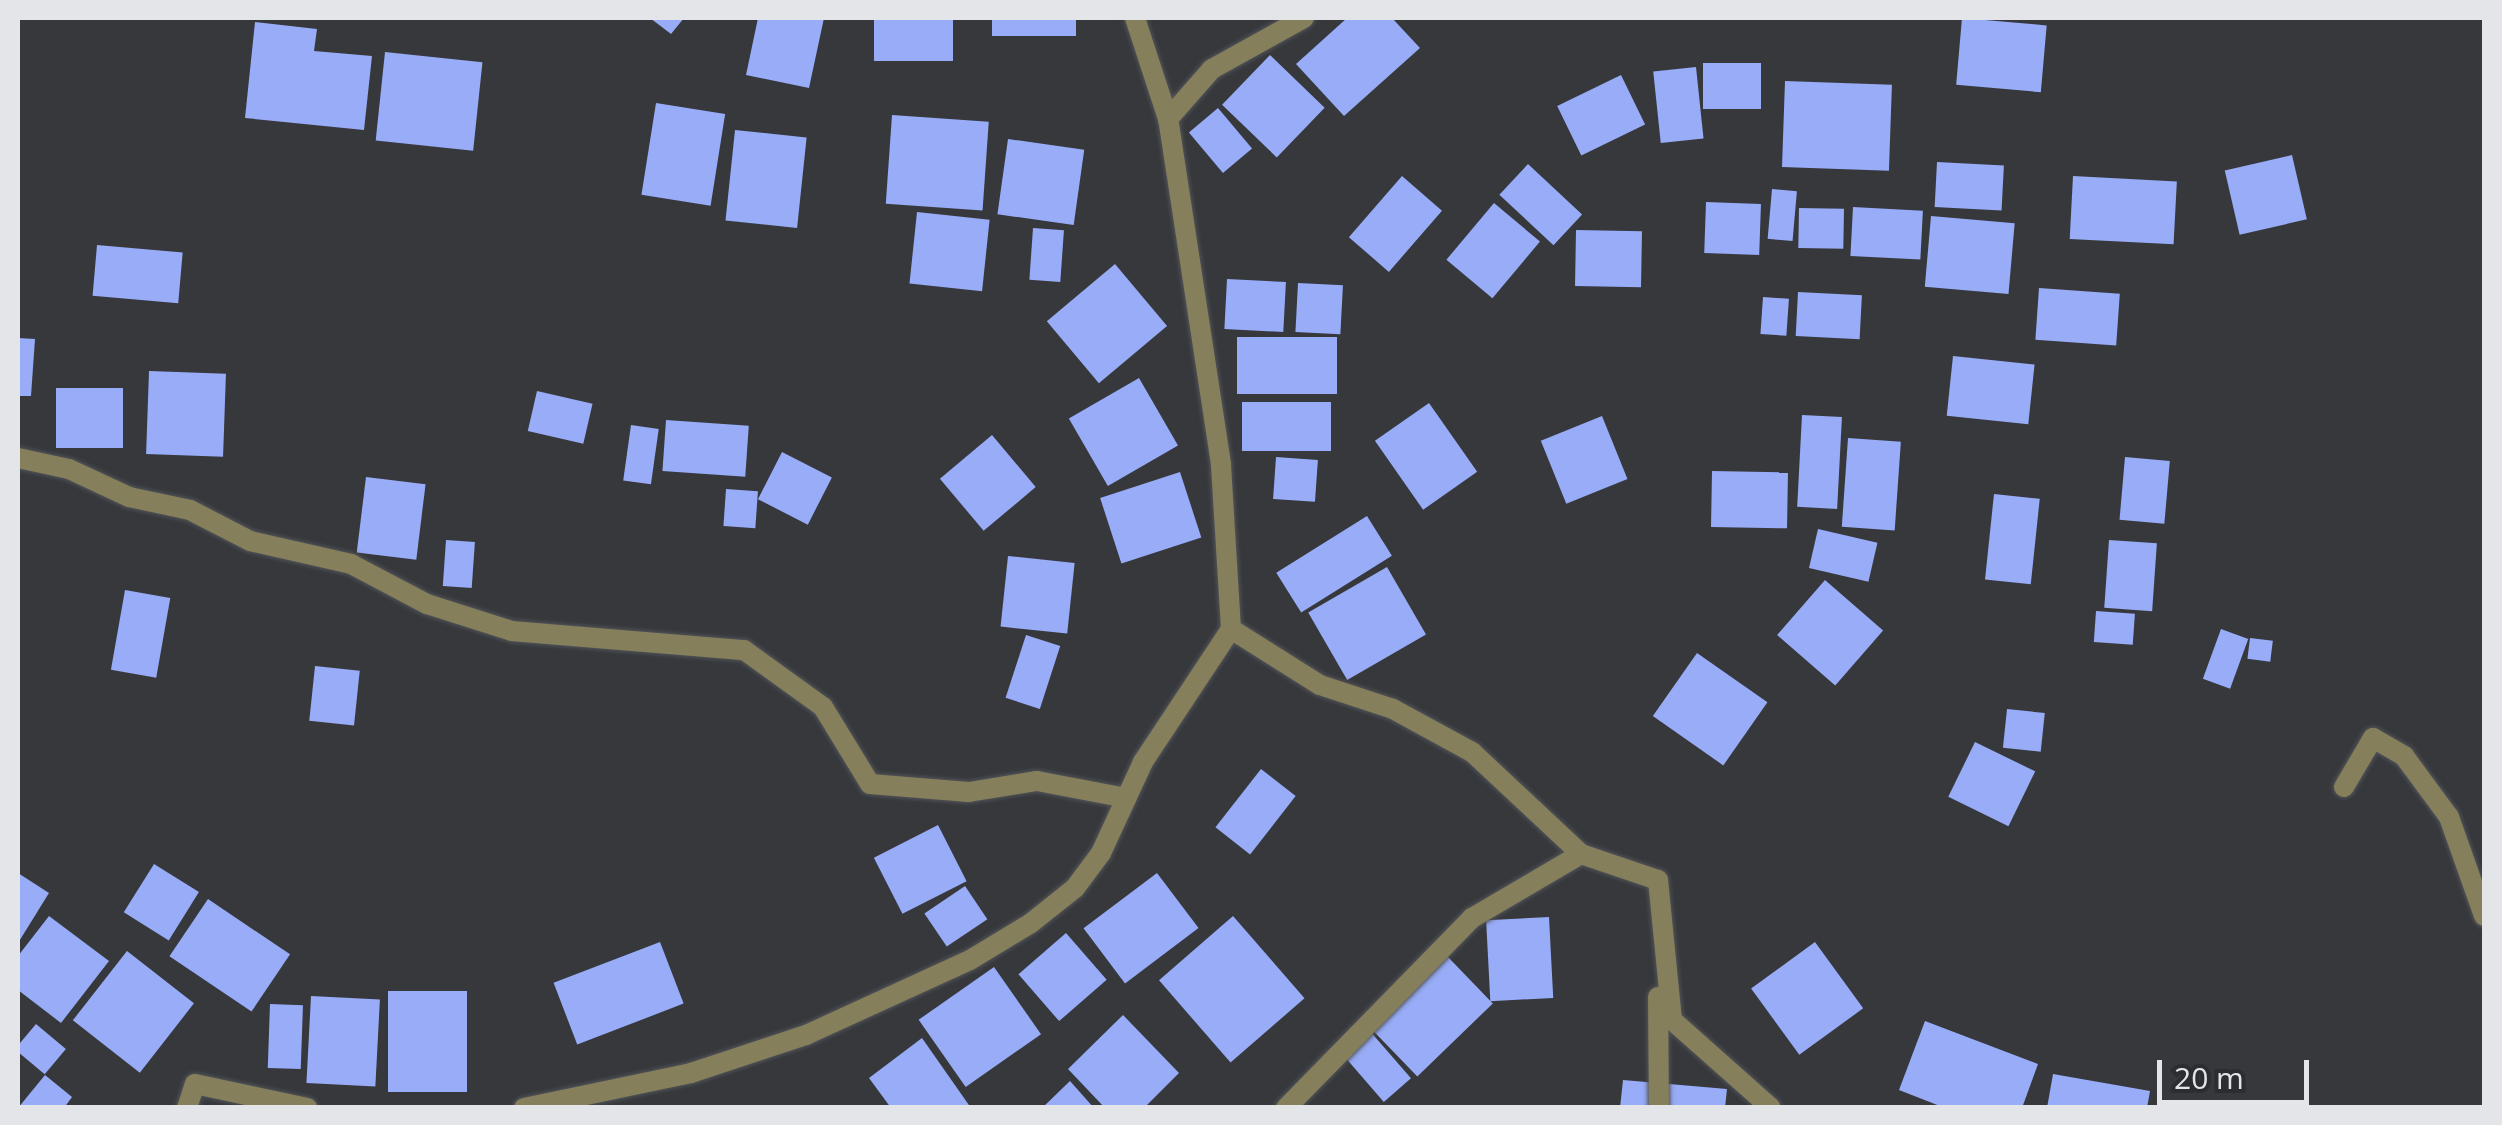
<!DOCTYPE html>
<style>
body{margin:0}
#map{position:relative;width:2502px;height:1125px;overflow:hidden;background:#36383c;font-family:"Open Sans",sans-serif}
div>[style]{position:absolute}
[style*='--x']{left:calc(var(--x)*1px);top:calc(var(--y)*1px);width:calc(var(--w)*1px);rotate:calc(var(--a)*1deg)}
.building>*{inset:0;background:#98acf8;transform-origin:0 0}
.roads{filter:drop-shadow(0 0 2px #525458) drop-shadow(0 0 2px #525458)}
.street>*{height:20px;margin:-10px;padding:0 10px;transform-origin:10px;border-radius:10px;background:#857f5c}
span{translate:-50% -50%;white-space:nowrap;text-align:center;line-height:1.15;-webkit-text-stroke:10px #2c2d32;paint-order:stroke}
.frame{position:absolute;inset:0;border:20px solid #e4e5e8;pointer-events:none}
.scale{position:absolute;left:2157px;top:1060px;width:152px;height:45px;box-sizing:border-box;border:5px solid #e4e5e8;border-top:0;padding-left:12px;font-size:30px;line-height:35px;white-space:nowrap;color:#e4e5e8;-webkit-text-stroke:8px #2c2d32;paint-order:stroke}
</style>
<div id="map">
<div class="building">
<div style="clip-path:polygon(650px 18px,684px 18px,671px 34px)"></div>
<div style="clip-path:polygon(758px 18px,824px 18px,809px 88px,746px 75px)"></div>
<div style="left:874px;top:18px;width:79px;height:43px"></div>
<div style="left:992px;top:18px;width:84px;height:18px"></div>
<div style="clip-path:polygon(1347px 18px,1392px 18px,1420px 48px,1344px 116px,1296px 64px)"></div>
<div style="left:1962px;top:18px;width:85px;height:67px;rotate:5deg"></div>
<div style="clip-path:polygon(255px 22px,317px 29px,314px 51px,372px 56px,364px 130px,245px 118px)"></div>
<div style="left:385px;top:52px;width:98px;height:89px;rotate:6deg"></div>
<div style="left:1270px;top:55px;width:76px;height:69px;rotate:44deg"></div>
<div style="left:1703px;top:63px;width:58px;height:46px"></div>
<div style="left:1696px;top:67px;width:72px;height:43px;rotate:84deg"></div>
<div style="left:1621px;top:75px;width:55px;height:71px;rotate:64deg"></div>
<div style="left:1785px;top:81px;width:107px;height:86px;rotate:2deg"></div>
<div style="left:656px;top:103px;width:70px;height:93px;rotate:9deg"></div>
<div style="left:1218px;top:108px;width:53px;height:38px;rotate:50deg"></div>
<div style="left:892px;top:115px;width:97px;height:89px;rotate:4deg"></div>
<div style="left:735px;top:130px;width:72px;height:91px;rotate:6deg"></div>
<div style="left:1008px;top:139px;width:77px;height:76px;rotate:8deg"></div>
<div style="left:2292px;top:155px;width:66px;height:69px;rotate:77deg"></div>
<div style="left:1937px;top:162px;width:67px;height:45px;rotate:3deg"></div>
<div style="left:1528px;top:164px;width:74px;height:42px;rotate:43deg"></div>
<div style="left:1402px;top:176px;width:53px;height:81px;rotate:41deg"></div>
<div style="left:2073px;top:176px;width:104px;height:63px;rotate:3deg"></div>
<div style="left:1772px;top:189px;width:25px;height:50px;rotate:5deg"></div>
<div style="left:1706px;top:202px;width:55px;height:51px;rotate:2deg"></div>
<div style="left:1494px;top:203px;width:60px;height:74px;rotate:40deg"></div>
<div style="left:1853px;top:207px;width:70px;height:49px;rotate:3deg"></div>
<div style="left:1799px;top:208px;width:45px;height:40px;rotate:1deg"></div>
<div style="left:917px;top:212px;width:73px;height:72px;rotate:6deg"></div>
<div style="left:1931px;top:216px;width:84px;height:71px;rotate:5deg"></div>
<div style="left:1033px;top:228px;width:31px;height:52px;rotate:4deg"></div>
<div style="left:1576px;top:230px;width:66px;height:56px;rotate:1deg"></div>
<div style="left:97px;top:245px;width:86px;height:51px;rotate:5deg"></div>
<div style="left:1115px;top:264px;width:81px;height:89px;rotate:50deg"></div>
<div style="left:1227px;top:279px;width:59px;height:50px;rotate:3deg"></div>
<div style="left:1298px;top:283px;width:45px;height:49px;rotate:3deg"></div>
<div style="left:2039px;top:288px;width:81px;height:52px;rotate:4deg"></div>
<div style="left:1798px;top:292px;width:64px;height:44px;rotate:3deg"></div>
<div style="left:1763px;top:297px;width:26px;height:37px;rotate:4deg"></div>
<div style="left:1337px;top:337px;width:57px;height:100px;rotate:90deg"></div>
<div style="clip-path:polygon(18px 338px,35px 339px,31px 396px,18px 396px)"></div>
<div style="left:1953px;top:356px;width:82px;height:60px;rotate:6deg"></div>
<div style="left:149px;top:371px;width:77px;height:83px;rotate:2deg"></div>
<div style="left:1139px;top:378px;width:78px;height:81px;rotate:60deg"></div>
<div style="left:56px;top:388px;width:67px;height:60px"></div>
<div style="left:537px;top:391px;width:57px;height:41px;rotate:13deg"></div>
<div style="left:1242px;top:402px;width:89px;height:49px"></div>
<div style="left:1429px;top:403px;width:84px;height:66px;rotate:55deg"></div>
<div style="left:1802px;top:415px;width:40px;height:92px;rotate:3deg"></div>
<div style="left:1602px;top:416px;width:68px;height:66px;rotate:68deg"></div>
<div style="left:666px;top:420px;width:83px;height:51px;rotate:4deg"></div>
<div style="left:631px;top:425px;width:28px;height:56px;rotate:8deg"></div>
<div style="left:992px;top:435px;width:68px;height:68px;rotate:50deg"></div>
<div style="left:1848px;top:438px;width:53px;height:89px;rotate:4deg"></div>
<div style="left:782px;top:452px;width:56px;height:53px;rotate:27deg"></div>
<div style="left:1276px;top:457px;width:42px;height:42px;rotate:4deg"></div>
<div style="left:2125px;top:457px;width:45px;height:63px;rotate:5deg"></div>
<div style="left:1712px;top:471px;width:76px;height:56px;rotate:1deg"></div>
<div style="left:1180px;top:472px;width:69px;height:84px;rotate:72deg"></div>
<div style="left:366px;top:477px;width:60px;height:76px;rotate:7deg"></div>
<div style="left:726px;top:489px;width:32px;height:37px;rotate:4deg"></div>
<div style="left:1994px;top:494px;width:46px;height:86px;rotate:6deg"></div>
<div style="left:1367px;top:516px;width:47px;height:107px;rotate:58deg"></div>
<div style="left:1818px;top:529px;width:61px;height:40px;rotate:13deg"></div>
<div style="left:446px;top:540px;width:29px;height:46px;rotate:4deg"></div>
<div style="left:2109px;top:540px;width:48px;height:68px;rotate:4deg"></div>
<div style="left:1008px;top:556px;width:67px;height:71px;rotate:6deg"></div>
<div style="left:1387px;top:567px;width:78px;height:91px;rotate:60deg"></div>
<div style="left:1825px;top:580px;width:77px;height:73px;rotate:41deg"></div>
<div style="left:125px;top:590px;width:46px;height:81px;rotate:10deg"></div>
<div style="left:2096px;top:611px;width:39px;height:31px;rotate:4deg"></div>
<div style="left:2221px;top:629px;width:29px;height:53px;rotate:20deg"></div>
<div style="left:1026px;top:635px;width:36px;height:66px;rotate:18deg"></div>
<div style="left:2250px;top:638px;width:23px;height:21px;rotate:7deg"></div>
<div style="left:1697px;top:653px;width:86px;height:77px;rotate:35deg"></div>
<div style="left:315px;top:666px;width:45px;height:55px;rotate:6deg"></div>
<div style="left:2007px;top:709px;width:38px;height:39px;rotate:6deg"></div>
<div style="left:1975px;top:742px;width:67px;height:61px;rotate:26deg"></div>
<div style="left:1261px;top:769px;width:44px;height:74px;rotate:38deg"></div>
<div style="left:938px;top:825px;width:63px;height:72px;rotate:63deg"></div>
<div style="left:154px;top:864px;width:53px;height:57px;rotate:32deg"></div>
<div style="clip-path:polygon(18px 873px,49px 893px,18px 943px)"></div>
<div style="left:1157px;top:873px;width:69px;height:92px;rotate:53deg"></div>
<div style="left:965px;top:886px;width:40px;height:49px;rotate:56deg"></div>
<div style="left:208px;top:899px;width:99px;height:69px;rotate:34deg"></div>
<div style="clip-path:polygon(49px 916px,109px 961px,61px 1023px,18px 990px,18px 956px)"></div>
<div style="left:1233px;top:916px;width:109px;height:98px;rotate:49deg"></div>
<div style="left:1549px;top:917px;width:81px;height:63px;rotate:87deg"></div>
<div style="left:1066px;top:933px;width:62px;height:63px;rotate:49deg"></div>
<div style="left:660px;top:942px;width:66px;height:114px;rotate:69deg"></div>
<div style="left:1815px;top:942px;width:82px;height:79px;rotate:54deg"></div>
<div style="left:127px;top:951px;width:85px;height:88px;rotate:38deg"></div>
<div style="left:1447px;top:956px;width:66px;height:105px;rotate:46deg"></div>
<div style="left:994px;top:967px;width:82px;height:92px;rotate:55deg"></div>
<div style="left:388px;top:991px;width:79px;height:101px"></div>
<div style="left:311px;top:996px;width:69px;height:87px;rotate:3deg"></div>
<div style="left:270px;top:1004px;width:33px;height:64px;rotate:2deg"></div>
<div style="clip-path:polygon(1123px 1015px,1179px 1073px,1144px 1108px,1105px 1108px,1068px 1069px)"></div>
<div style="clip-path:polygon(1925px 1021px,2038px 1064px,2022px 1108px,1945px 1108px,1899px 1090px)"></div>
<div style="left:36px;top:1024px;width:39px;height:33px;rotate:40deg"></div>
<div style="left:1369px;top:1030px;width:64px;height:36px;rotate:49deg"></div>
<div style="clip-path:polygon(922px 1038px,971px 1108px,891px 1108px,869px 1078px)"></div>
<div style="clip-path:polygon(2053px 1074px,2150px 1091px,2147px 1108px,2047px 1108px)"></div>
<div style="clip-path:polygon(45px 1075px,72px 1097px,64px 1108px,18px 1108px)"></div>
<div style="clip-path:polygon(1623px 1080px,1727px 1089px,1725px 1108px,1620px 1108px)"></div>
<div style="clip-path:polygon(1070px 1081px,1094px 1108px,1042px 1108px)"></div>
</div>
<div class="roads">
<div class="street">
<div style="--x:1168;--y:119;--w:67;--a:-48.7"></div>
<div style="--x:1212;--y:69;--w:105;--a:-29"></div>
<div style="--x:18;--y:458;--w:52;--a:12.2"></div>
<div style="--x:69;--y:469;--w:66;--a:25"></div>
<div style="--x:129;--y:497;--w:62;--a:12"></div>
<div style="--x:190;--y:510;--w:68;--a:27.3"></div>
<div style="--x:250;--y:541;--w:104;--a:12.8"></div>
<div style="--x:351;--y:564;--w:86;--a:27.8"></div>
<div style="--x:427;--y:604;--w:89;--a:17.6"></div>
<div style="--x:512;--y:631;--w:233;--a:4.7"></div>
<div style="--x:744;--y:650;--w:97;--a:35.8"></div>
<div style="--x:823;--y:707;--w:90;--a:58.6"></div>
<div style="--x:870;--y:784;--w:99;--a:4.6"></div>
<div style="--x:969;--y:792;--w:69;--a:-9.2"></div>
<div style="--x:1037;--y:781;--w:91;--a:10.8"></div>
<div style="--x:1231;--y:629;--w:105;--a:32.2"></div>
<div style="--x:1320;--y:685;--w:77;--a:18.2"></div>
<div style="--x:1393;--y:709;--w:90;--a:28.6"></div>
<div style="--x:1472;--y:752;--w:149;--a:43.1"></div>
<div style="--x:1581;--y:854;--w:81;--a:18.7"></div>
<div style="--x:2344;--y:787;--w:57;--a:-59.4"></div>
<div style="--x:2373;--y:738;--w:36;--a:30"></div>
<div style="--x:2404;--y:756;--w:76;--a:53.6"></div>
<div style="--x:2449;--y:817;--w:105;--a:70.5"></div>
<div style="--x:1658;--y:880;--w:141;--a:84.3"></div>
<div style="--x:1672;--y:1020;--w:132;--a:41.6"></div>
<div style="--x:1658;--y:997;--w:111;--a:89.5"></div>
<div style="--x:187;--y:1108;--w:25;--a:-72"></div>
<div style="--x:195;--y:1084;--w:115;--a:12.1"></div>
<div style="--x:524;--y:1108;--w:171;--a:-11.8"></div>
<div style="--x:691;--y:1073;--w:121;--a:-18.3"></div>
<div style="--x:806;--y:1035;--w:180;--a:-24.6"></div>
<div style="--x:970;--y:960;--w:71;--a:-31.2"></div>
<div style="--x:1031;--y:923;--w:56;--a:-38.5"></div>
<div style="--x:1075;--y:888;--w:44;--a:-53.4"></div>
<div style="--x:1101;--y:853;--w:100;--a:-65.2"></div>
<div style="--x:1143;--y:762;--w:159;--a:-56.5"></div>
<div style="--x:1231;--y:629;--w:165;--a:-93.5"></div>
<div style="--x:1221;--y:464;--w:349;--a:-98.7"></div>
<div style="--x:1168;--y:119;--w:106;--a:-108.1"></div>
<div style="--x:1286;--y:1108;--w:266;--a:-45.6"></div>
<div style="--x:1472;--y:918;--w:126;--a:-30.4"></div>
</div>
</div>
<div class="frame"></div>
<div class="scale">20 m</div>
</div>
